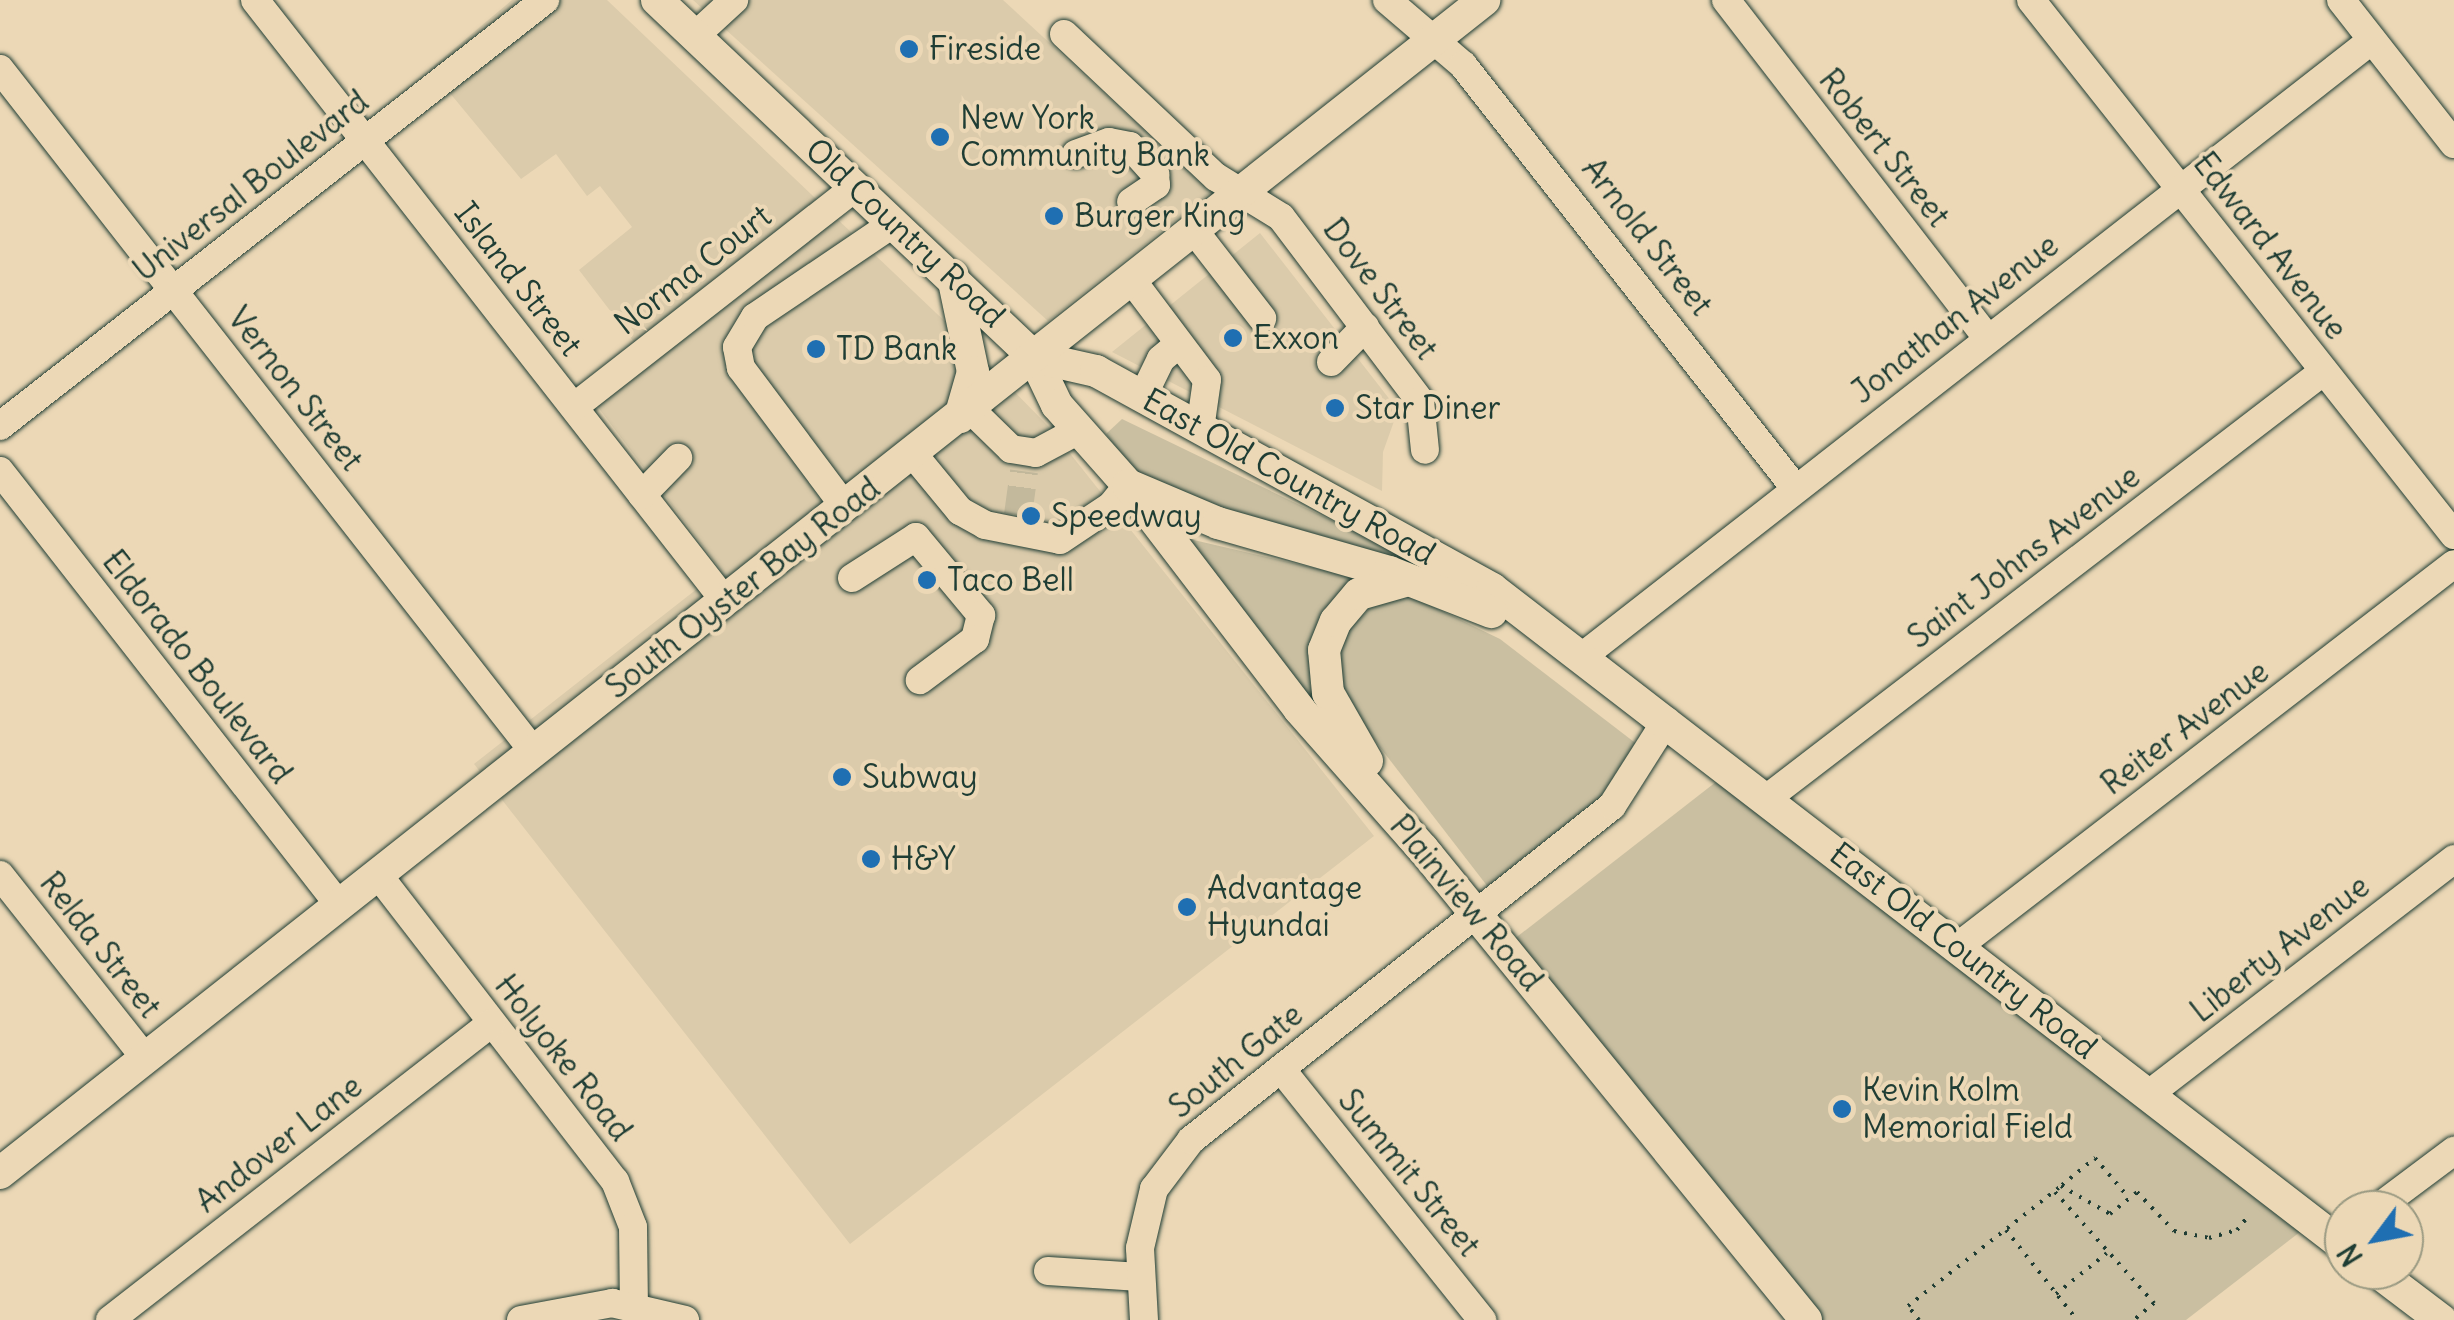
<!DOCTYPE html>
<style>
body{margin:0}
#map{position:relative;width:2454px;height:1320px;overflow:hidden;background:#ecd8b6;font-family:Delius,sans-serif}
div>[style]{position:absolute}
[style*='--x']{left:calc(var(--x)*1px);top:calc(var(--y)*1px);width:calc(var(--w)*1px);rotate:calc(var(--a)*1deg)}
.built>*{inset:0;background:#dbcbab}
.green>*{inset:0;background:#cabfa1}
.minor-tunnel>*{height:28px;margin-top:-14px;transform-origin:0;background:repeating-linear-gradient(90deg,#c3b99c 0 28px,transparent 0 42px)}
.path>*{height:4px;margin-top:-2px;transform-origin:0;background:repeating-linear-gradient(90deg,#1f3d34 0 2.5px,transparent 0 10.5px)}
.roads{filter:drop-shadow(0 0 2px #1f3d34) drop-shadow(0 0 2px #1f3d34)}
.minor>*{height:28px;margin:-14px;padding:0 14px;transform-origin:14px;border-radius:14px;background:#ecd8b6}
.major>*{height:32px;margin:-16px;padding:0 16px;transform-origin:16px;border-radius:16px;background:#ecd8b6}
.dots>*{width:28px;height:28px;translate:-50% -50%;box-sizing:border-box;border:5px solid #ecd8b6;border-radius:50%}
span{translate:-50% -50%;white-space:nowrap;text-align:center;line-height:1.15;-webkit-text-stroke:8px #ecd8b6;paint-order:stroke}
.poi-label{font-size:32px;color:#1f3d34}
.left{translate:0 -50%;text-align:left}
.street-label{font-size:32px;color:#1f3d34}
.north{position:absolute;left:2324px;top:1190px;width:100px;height:100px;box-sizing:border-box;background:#ecd8b6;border:2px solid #9a9a82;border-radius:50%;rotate:238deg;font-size:28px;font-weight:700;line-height:40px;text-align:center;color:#1f3d34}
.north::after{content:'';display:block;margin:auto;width:35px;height:45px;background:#1f6fb2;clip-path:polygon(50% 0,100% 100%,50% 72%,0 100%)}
</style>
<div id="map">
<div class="built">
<div style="clip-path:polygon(512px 0,607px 0,955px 331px,1049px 427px,1374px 836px,850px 1244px,474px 764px,721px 570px,582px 386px,634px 342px,579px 270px,632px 227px,600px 186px,587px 196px,556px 154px,521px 179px,430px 69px)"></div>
<div style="clip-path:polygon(693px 0,1003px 0,1211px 192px,1048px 321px)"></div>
<div style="clip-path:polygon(1260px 233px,1398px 410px,1383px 452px,1382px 491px,1112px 352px)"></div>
</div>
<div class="green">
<div style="clip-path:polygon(1122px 419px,1405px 556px,1402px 566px,1162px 489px,1131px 467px,1106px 434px)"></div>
<div style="clip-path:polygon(1168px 534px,1357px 578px,1310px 647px,1310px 685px,1323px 716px)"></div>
<div style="clip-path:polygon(1383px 596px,1413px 597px,1500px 639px,1638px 745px,1611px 790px,1488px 887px,1335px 689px,1341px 635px)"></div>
<div style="clip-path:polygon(1730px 771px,2313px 1222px,2186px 1320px,1806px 1320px,1504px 947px)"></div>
</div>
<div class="minor-tunnel">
<div style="--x:1018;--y:515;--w:44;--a:-82.2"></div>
</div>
<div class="path">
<div style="--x:2062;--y:1185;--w:43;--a:-39.3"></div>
<div style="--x:2095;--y:1158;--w:52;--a:49.6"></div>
<div style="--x:2055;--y:1192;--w:149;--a:48.3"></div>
<div style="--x:2154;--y:1303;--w:26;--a:140"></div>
<div style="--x:2006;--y:1230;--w:115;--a:51.7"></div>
<div style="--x:2056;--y:1294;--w:65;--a:-38.8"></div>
<div style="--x:1919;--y:1320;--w:18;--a:-128"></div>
<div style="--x:1908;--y:1306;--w:194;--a:-38.1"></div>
<div style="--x:2061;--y:1186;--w:56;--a:29.7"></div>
<div style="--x:2110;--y:1214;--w:35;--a:-39"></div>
<div style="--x:2137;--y:1192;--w:54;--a:46.5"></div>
<div style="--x:2174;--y:1231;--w:36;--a:11"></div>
<div style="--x:2209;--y:1238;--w:29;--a:-16"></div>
<div style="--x:2237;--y:1230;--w:14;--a:-51"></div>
</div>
<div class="roads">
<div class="minor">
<div style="--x:255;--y:0;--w:763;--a:51.97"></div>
<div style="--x:1387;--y:0;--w:100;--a:40.5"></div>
<div style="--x:1463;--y:65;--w:538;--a:51.87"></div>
<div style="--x:1726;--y:0;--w:427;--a:52.3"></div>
<div style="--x:2031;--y:0;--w:682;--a:51.67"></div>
<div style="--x:2341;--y:0;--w:183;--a:51.9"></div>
<div style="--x:1064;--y:34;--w:209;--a:43.3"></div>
<div style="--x:1216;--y:177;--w:76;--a:31.6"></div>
<div style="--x:1281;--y:217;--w:231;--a:52.9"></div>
<div style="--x:1420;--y:401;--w:49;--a:84.2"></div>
<div style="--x:696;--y:35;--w:52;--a:-42.6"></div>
<div style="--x:0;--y:69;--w:867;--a:51.98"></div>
<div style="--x:1076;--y:154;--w:35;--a:-20"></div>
<div style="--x:1109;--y:142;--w:21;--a:11"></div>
<div style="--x:1130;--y:146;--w:38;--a:48"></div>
<div style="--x:1155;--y:174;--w:11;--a:85"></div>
<div style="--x:1156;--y:185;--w:30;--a:146"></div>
<div style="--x:1193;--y:229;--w:113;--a:52.2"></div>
<div style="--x:1131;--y:279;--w:126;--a:53"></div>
<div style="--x:1207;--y:380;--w:49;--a:98.1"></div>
<div style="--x:1331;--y:362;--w:49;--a:-45.8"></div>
<div style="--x:1143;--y:396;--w:41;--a:-64.1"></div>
<div style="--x:1161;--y:359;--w:23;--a:-40"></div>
<div style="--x:574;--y:407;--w:358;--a:-38"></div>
<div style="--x:970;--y:409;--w:57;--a:44.3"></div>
<div style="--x:1011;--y:449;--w:25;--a:9"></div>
<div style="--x:1036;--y:453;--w:49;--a:-28.1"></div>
<div style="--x:0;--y:426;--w:692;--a:-38.01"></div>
<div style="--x:913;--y:454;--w:74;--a:50.5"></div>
<div style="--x:960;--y:511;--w:29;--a:29"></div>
<div style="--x:985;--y:525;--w:76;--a:11.3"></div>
<div style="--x:1060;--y:540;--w:61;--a:-33.7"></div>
<div style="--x:1111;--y:506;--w:27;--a:-51"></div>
<div style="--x:0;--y:471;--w:551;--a:52.01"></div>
<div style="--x:642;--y:495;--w:52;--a:-45.8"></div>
<div style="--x:845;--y:507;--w:174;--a:-126.8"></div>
<div style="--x:741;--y:368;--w:21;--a:-101"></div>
<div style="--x:737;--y:347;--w:35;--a:-59"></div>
<div style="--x:755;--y:317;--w:168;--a:-34.1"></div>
<div style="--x:852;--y:578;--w:76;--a:-32.6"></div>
<div style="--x:916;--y:537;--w:102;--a:50.2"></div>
<div style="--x:981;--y:615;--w:25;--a:104"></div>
<div style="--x:975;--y:639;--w:69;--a:143.3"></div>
<div style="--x:1583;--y:656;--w:1001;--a:-37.98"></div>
<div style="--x:1766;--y:799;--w:703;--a:-37.49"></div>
<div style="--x:0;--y:875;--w:235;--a:51.6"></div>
<div style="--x:379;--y:876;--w:386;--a:52.3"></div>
<div style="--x:615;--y:1181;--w:49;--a:68.6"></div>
<div style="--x:633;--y:1227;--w:79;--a:89.3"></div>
<div style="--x:1957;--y:947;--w:627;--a:-37.62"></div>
<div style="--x:1281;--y:1069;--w:322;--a:51.3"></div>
<div style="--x:2149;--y:1094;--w:385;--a:-37.6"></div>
<div style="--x:2375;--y:1210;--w:99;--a:-36.8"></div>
<div style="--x:1048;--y:1271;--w:92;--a:3.7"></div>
<div style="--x:110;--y:1320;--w:483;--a:-37.9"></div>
<div style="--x:521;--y:1320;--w:93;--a:-10.6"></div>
<div style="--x:612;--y:1303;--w:75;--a:13.1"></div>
<div style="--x:1144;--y:1320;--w:72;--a:-93.2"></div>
<div style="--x:1140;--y:1248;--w:61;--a:-76.7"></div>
<div style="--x:1154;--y:1189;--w:61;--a:-52.9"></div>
<div style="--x:1191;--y:1140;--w:537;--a:-38.43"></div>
<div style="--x:1612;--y:806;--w:101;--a:-57.6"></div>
</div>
<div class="major">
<div style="--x:657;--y:0;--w:519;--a:43.44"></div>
<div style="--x:1034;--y:357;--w:53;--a:64.4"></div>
<div style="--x:1057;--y:405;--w:107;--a:48.4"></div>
<div style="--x:1128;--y:485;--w:282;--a:52.6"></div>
<div style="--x:1299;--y:709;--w:187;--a:48.5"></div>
<div style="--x:1423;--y:849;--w:607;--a:50.88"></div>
<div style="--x:953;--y:277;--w:97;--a:78.1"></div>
<div style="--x:973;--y:372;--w:47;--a:106.1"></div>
<div style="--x:1034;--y:357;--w:64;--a:12.7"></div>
<div style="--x:1096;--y:371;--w:452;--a:28.8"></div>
<div style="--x:1492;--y:589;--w:1076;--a:37.64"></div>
<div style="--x:1128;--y:485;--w:98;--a:22.9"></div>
<div style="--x:1218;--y:523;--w:178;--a:16"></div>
<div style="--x:1389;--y:572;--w:110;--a:21.4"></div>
<div style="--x:1367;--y:761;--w:78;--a:-119.8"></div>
<div style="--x:1328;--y:693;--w:43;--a:-95.3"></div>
<div style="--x:1324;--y:650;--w:31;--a:-68"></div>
<div style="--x:1336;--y:621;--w:35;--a:-50"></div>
<div style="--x:1359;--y:594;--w:51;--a:-15.9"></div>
<div style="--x:0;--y:1173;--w:1892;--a:-38.32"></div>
<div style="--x:2375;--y:1270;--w:83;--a:37.1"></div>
</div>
</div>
<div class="dots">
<div style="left:909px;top:49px;background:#1f6fb2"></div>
<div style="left:940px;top:137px;background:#1f6fb2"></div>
<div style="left:1054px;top:216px;background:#1f6fb2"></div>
<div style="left:1233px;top:338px;background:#1f6fb2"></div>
<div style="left:816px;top:349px;background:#1f6fb2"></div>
<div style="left:1335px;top:408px;background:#1f6fb2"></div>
<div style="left:1031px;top:516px;background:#1f6fb2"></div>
<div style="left:927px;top:580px;background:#1f6fb2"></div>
<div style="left:842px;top:777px;background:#1f6fb2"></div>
<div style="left:871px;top:859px;background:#1f6fb2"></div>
<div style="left:1187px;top:907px;background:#1f6fb2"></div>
<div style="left:1842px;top:1109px;background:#1f6fb2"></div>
</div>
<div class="poi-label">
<span class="left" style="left:929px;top:49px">Fireside</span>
<span class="left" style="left:960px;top:137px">New York<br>Community Bank</span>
<span class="left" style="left:1074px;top:216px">Burger King</span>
<span class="left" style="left:1253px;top:338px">Exxon</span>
<span class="left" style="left:836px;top:349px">TD Bank</span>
<span class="left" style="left:1355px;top:408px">Star Diner</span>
<span class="left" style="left:1051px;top:516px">Speedway</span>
<span class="left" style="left:947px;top:580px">Taco Bell</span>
<span class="left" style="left:862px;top:777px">Subway</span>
<span class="left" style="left:891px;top:859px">H&amp;Y</span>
<span class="left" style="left:1207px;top:907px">Advantage<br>Hyundai</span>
<span class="left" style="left:1862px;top:1109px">Kevin Kolm<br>Memorial Field</span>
</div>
<div class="street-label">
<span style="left:1884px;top:148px;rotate:52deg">Robert Street</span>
<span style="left:251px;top:186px;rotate:-38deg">Universal Boulevard</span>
<span style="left:905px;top:233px;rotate:43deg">Old Country Road</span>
<span style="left:1647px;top:237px;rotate:52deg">Arnold Street</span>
<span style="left:2270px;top:246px;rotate:52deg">Edward Avenue</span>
<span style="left:693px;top:270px;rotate:-38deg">Norma Court</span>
<span style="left:518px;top:279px;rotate:52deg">Island Street</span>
<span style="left:1380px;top:289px;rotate:53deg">Dove Street</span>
<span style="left:1955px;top:319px;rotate:-38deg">Jonathan Avenue</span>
<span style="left:295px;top:389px;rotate:52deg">Vernon Street</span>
<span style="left:1289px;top:477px;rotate:29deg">East Old Country Road</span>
<span style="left:2024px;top:557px;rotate:-37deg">Saint Johns Avenue</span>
<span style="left:743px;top:588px;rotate:-38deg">South Oyster Bay Road</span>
<span style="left:197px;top:667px;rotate:52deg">Eldorado Boulevard</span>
<span style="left:2185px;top:728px;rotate:-37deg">Reiter Avenue</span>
<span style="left:1466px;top:903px;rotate:50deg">Plainview Road</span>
<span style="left:100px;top:945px;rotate:52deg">Relda Street</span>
<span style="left:2280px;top:949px;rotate:-38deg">Liberty Avenue</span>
<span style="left:1963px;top:951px;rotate:38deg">East Old Country Road</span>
<span style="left:563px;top:1058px;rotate:52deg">Holyoke Road</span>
<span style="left:1236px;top:1061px;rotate:-39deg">South Gate</span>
<span style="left:279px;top:1144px;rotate:-38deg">Andover Lane</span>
<span style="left:1409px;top:1173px;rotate:51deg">Summit Street</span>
</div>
<div class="north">N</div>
</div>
